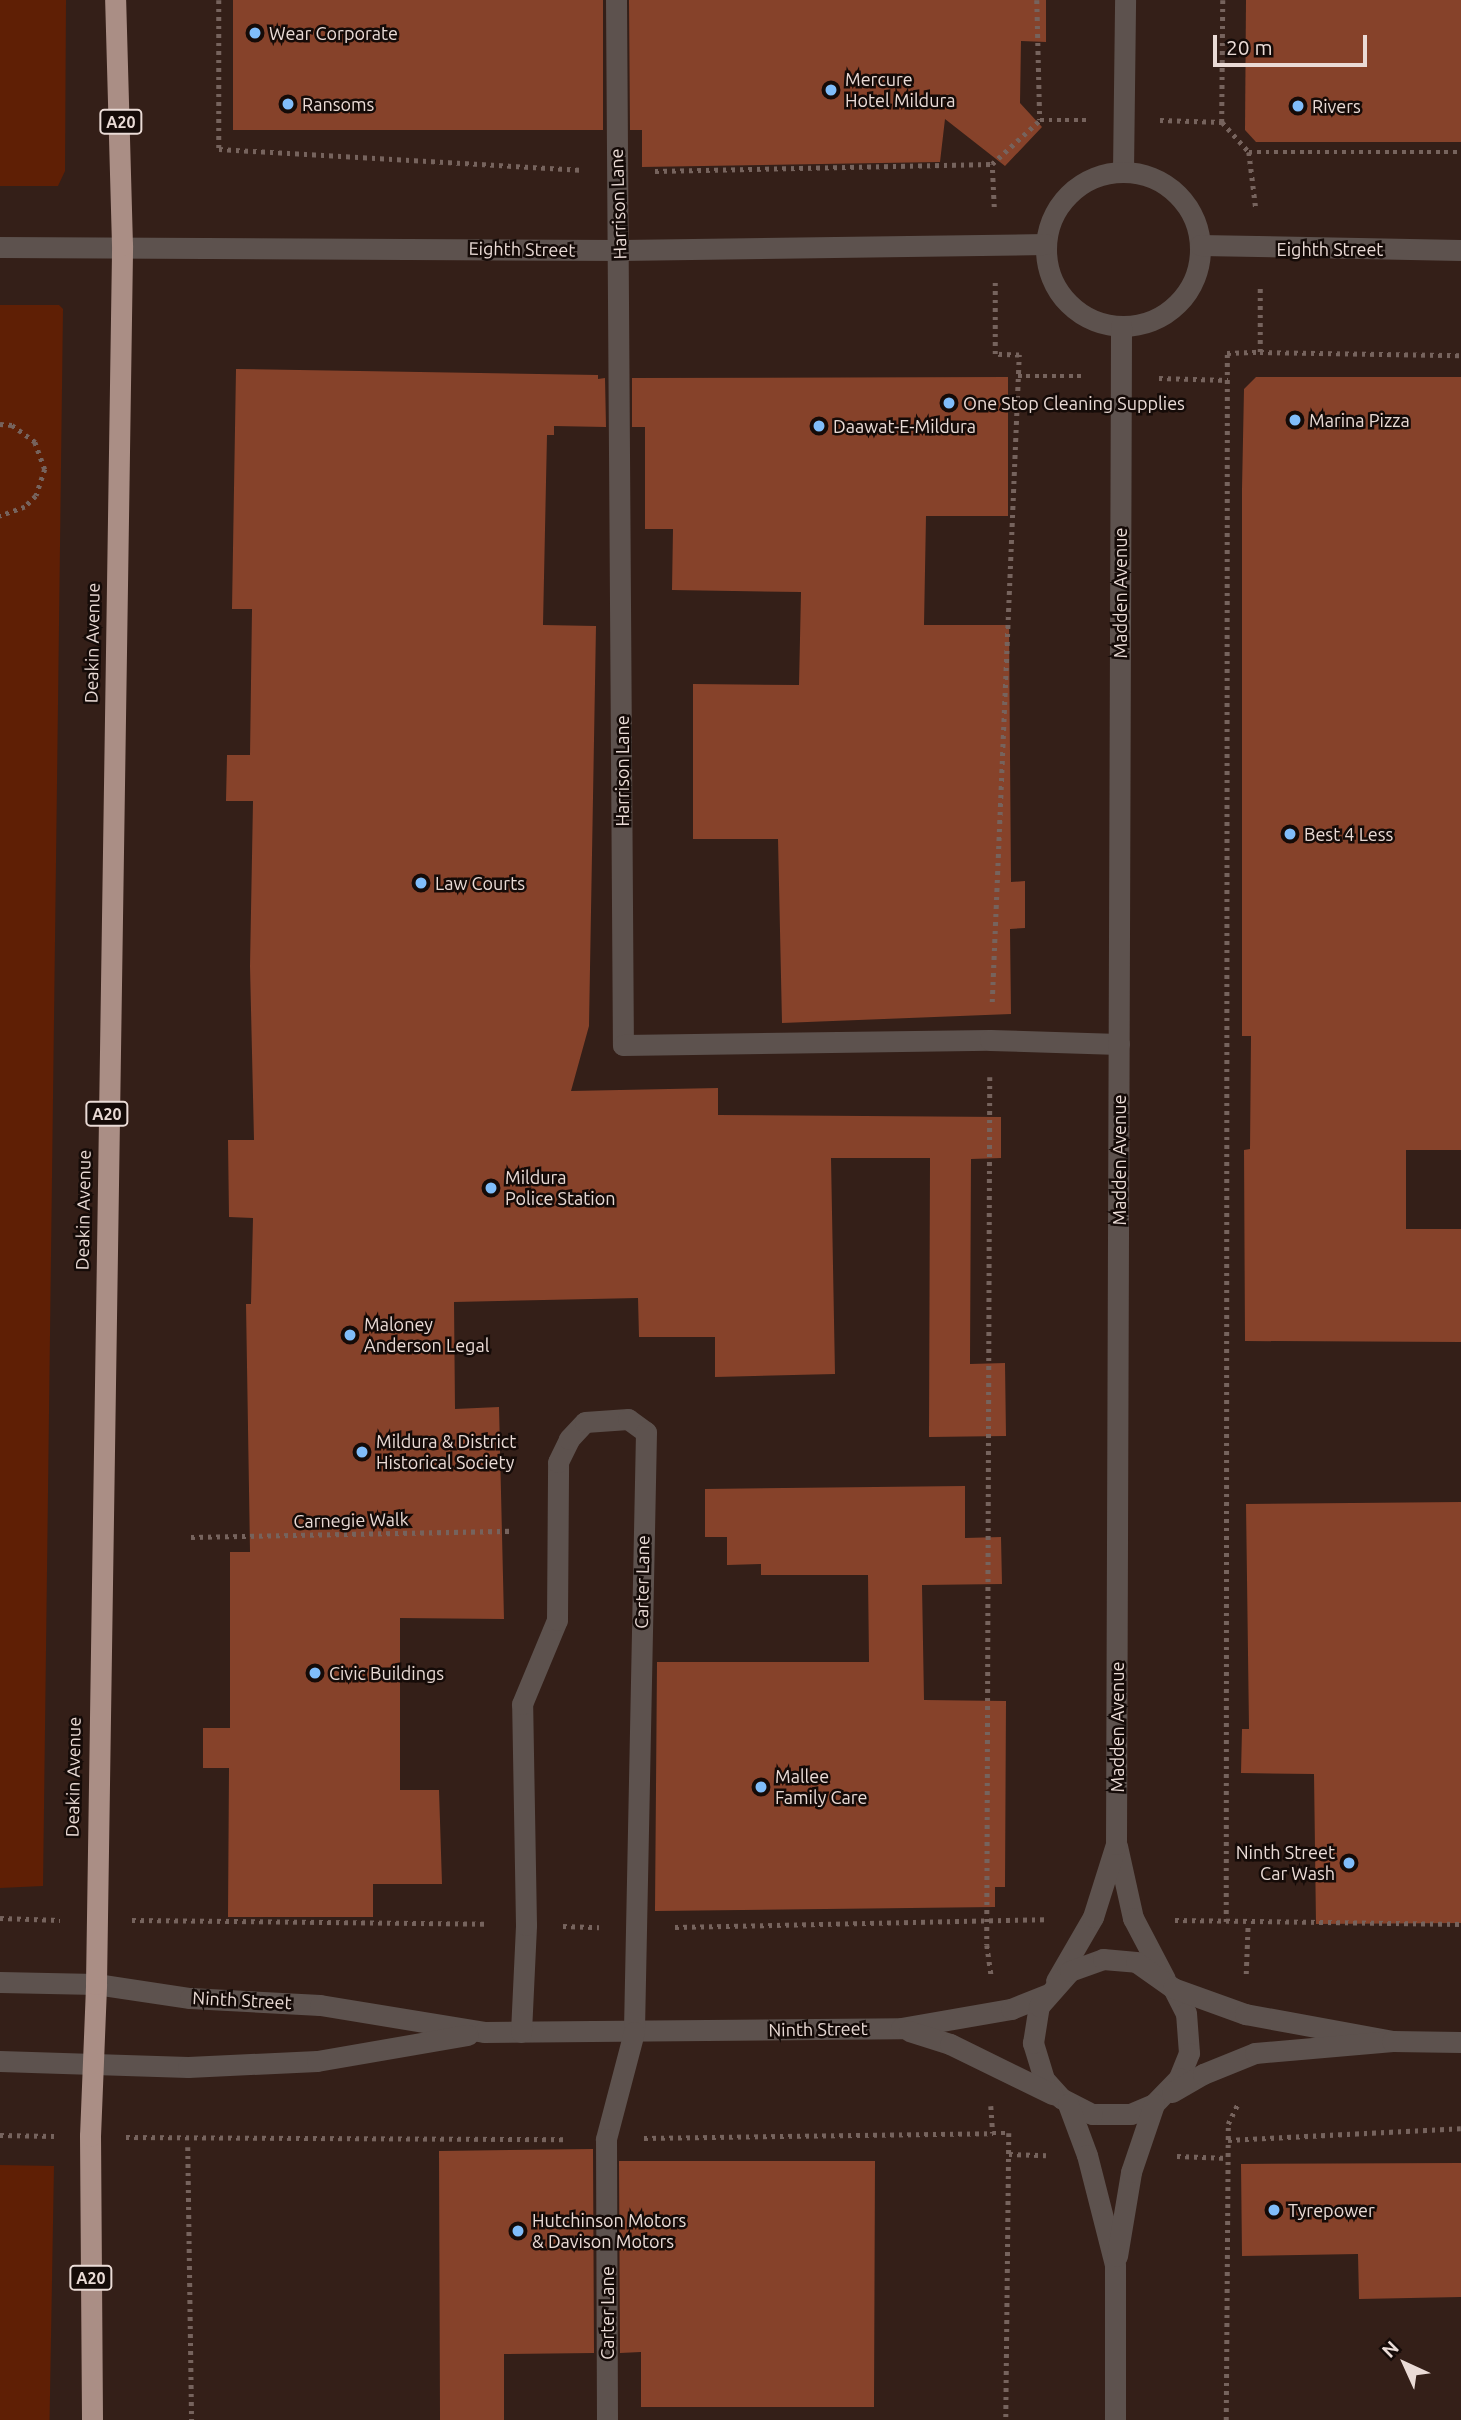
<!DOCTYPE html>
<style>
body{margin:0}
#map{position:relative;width:1461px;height:2420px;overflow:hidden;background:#341f18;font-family:Ubuntu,sans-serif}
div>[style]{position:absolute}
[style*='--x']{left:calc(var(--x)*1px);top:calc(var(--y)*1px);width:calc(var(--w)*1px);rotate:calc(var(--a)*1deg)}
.green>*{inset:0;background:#5f1f05;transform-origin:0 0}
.building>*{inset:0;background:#86422a;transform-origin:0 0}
.path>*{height:4.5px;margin-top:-2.25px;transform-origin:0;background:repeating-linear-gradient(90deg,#76635d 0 3.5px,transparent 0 8.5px)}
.minor>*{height:21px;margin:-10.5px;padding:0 10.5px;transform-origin:10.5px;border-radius:10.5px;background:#5d524e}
.minor>.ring{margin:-10.5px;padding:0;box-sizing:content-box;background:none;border:21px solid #5d524e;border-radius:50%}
.highway>*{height:21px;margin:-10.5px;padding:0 10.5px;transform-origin:10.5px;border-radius:10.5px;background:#aa8e85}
.dots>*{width:19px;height:19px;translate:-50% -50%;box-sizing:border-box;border:4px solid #150b08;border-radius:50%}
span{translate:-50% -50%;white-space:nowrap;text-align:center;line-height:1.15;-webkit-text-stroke:5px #150b08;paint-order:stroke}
.shield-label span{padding:2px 5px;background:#150b08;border:2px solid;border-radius:5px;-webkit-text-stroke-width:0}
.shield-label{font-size:16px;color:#eadbd6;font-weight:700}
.poi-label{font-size:18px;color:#eadbd6}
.left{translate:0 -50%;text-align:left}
.right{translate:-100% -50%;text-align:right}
.street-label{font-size:18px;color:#eadbd6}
.north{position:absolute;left:1370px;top:2329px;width:70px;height:70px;-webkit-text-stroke:5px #150b08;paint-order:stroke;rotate:315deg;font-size:19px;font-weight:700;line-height:28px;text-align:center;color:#eadbd6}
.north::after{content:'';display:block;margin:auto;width:24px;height:32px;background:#eadbd6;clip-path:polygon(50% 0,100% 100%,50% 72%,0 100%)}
.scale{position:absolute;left:1213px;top:35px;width:154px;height:32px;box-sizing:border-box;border:4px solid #eadbd6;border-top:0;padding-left:9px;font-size:21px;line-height:24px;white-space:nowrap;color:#eadbd6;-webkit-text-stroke:5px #150b08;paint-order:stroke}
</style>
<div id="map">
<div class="green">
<div style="clip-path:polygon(0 0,66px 0,65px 171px,58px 186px,0 186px)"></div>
<div style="clip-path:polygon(0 305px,59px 305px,63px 309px,43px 1886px,0 1888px)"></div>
<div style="left:0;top:2165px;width:54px;height:255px;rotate:1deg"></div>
</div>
<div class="building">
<div style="left:233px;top:0;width:370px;height:130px"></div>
<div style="clip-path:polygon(629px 0,1046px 0,1046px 42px,1021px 41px,1020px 103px,1042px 127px,1005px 166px,945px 119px,940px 162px,642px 167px,642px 130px,630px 130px)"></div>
<div style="clip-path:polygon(1246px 0,1461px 0,1461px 142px,1256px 142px,1245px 130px)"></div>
<div style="clip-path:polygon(236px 369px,598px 375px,598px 379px,605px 378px,606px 427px,554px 426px,554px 435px,547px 435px,543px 625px,596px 626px,589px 1026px,571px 1091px,718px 1088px,718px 1115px,1001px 1117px,1001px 1158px,971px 1159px,970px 1364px,1005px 1363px,1006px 1436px,929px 1437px,930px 1158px,831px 1158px,835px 1374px,715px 1377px,715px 1337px,639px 1337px,638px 1298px,454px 1302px,455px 1409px,499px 1407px,504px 1619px,400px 1618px,400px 1790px,439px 1790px,442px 1884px,373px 1884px,373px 1917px,228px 1917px,229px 1768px,203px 1768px,203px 1728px,230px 1728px,230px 1552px,250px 1552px,246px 1304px,251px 1304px,253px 1218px,229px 1217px,228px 1140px,254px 1140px,250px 966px,253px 801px,226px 801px,227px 755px,250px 755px,252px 609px,232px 609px)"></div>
<div style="clip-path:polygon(1008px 377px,1008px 516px,926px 516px,924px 625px,1009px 625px,1011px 882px,1025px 881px,1025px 928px,1010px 929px,1011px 1014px,782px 1023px,778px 839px,693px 839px,693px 684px,799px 685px,801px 592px,672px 590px,673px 529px,645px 529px,645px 427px,632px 427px,632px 378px)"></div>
<div style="clip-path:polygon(1256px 377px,1461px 377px,1461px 1150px,1406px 1150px,1406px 1229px,1461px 1229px,1461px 1342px,1245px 1341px,1244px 1150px,1250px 1149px,1251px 1036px,1242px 1036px,1242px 489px,1244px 389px)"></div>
<div style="clip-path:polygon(965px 1486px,965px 1538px,1001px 1537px,1002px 1584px,922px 1585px,924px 1700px,1006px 1701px,1005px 1887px,995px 1887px,995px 1907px,655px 1911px,657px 1662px,869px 1662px,868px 1575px,761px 1575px,761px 1564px,727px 1565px,727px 1537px,705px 1537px,705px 1489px)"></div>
<div style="clip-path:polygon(1461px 1502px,1461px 1923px,1316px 1924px,1314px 1774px,1241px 1773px,1242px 1729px,1249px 1729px,1246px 1504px)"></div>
<div style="clip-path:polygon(593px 2149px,594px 2353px,504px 2354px,504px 2420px,440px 2420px,439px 2151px)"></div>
<div style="clip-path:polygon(619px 2161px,875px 2161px,874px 2407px,641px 2407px,641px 2352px,620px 2353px)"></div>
<div style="clip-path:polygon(1461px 2163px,1461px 2297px,1359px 2299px,1358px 2254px,1242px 2256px,1241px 2164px)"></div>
</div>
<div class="path">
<div style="--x:219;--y:0;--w:149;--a:90"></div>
<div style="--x:219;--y:149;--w:361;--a:3.3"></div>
<div style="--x:1037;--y:0;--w:120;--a:88.6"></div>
<div style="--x:1223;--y:0;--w:122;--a:90.5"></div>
<div style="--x:1222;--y:122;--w:40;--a:48"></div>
<div style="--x:1249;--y:152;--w:57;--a:83"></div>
<div style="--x:1160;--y:120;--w:62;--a:1.8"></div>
<div style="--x:1249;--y:152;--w:212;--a:0"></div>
<div style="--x:655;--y:171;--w:337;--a:-1.2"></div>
<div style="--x:994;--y:207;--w:43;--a:-92.7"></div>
<div style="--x:992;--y:164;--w:65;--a:-42.5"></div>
<div style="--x:1040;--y:120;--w:48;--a:0"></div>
<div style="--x:1260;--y:352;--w:201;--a:0.9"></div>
<div style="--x:1018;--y:376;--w:66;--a:0"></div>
<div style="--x:1159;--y:378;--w:69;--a:1.7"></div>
<div style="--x:0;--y:424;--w:12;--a:5"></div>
<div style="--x:12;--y:425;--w:29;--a:36"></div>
<div style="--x:35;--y:442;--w:29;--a:70"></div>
<div style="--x:45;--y:469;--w:28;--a:108"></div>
<div style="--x:36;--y:496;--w:16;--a:135"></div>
<div style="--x:25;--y:507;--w:27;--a:160"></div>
<div style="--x:992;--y:1002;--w:648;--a:-87.61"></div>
<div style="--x:1019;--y:355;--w:24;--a:-178"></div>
<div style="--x:995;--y:354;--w:72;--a:-90"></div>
<div style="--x:990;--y:1077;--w:868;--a:90.2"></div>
<div style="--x:987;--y:1945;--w:30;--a:82"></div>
<div style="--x:191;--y:1537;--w:320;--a:-1.1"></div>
<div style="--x:0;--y:1918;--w:60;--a:1.9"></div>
<div style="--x:132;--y:1920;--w:355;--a:0.6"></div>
<div style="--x:1175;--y:1920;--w:286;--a:0.8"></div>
<div style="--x:1226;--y:1922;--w:1569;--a:-89.96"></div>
<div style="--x:1227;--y:353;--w:33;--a:-2"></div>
<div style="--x:1260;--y:352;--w:68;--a:-90"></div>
<div style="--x:563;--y:1926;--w:36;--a:2"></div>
<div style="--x:675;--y:1927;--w:372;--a:-1.2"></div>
<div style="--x:1246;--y:1974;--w:51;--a:-87.8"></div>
<div style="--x:991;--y:2106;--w:27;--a:86"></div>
<div style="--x:993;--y:2133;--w:16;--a:0"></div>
<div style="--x:1009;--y:2133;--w:287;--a:90.6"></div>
<div style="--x:0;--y:2135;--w:54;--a:1.1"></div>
<div style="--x:126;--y:2137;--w:442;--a:0.3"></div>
<div style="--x:644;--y:2138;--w:349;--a:-0.8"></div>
<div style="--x:1228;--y:2140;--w:233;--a:-2.9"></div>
<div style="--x:188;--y:2147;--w:273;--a:89.2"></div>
<div style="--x:1009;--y:2154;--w:37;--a:2"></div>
<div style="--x:1177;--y:2156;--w:51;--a:2.2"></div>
<div style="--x:1226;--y:2420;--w:296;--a:-89.6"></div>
<div style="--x:1228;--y:2124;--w:25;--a:-64"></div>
</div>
<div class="minor">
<div style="--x:616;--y:0;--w:1045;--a:89.62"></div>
<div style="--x:623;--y:1045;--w:367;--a:-0.8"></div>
<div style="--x:990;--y:1040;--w:129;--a:1.8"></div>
<div style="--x:1123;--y:171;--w:171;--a:-89.3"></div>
<div class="ring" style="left:1046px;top:172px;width:133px;height:133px"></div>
<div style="--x:1200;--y:245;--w:261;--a:1.1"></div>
<div style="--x:0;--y:247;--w:620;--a:0.28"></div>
<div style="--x:620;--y:250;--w:425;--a:-0.8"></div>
<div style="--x:1117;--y:1846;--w:74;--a:77.5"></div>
<div style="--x:1133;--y:1918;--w:69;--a:62.3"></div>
<div style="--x:1056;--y:1981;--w:74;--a:-60"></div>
<div style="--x:1093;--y:1917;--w:77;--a:-72.5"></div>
<div style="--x:1116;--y:1844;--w:1518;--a:-89.81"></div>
<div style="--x:0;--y:1982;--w:96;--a:1.2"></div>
<div style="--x:96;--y:1984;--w:95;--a:8.5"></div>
<div style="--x:190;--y:1998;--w:130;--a:3.1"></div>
<div style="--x:320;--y:2005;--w:166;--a:9.3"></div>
<div style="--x:484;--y:2032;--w:417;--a:-0.5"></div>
<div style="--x:901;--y:2028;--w:112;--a:-9.8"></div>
<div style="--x:1011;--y:2009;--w:37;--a:-22"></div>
<div style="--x:1173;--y:1988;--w:28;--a:63"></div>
<div style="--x:1186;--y:2013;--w:40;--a:85.7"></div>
<div style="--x:1189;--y:2053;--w:27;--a:112"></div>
<div style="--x:1179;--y:2078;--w:36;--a:134"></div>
<div style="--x:1154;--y:2104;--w:25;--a:157"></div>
<div style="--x:1131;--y:2114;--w:39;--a:180"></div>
<div style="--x:1092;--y:2114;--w:35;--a:-153"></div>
<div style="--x:1061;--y:2098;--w:25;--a:-132"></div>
<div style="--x:1044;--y:2079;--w:38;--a:-107"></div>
<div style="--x:1033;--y:2043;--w:37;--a:-81"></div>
<div style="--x:1039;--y:2006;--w:47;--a:-48.5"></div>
<div style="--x:1070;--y:1971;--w:35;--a:-20"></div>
<div style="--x:1103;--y:1959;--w:33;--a:5"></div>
<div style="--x:1136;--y:1962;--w:45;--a:35.1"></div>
<div style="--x:1173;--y:1988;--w:77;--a:19.9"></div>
<div style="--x:1245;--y:2014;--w:149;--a:10.4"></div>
<div style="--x:909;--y:2031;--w:43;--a:17.6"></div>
<div style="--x:950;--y:2044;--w:114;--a:26.1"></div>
<div style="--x:521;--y:2032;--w:107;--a:-87.3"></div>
<div style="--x:526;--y:1925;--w:221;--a:-91"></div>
<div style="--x:522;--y:1704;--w:91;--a:-67.4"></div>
<div style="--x:557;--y:1620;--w:158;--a:-89.6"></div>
<div style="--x:558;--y:1462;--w:25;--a:-64"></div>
<div style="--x:569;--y:1439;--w:23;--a:-47"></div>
<div style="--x:585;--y:1422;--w:43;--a:-4"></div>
<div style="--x:628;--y:1419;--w:22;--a:36"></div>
<div style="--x:646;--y:1432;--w:600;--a:91.15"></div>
<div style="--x:634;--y:2032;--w:111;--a:104.7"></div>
<div style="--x:606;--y:2139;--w:281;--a:89.8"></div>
<div style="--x:0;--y:2061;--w:188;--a:1.8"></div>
<div style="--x:188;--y:2067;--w:129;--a:-2.7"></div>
<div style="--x:317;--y:2061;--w:153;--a:-9.8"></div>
<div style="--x:1172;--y:2092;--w:36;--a:-30"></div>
<div style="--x:1203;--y:2074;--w:56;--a:-22"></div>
<div style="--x:1255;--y:2053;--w:138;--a:-5"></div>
<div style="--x:1392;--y:2041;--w:69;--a:0.8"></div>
<div style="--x:1068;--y:2104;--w:54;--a:69.6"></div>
<div style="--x:1087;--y:2155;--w:114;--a:75.7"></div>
<div style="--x:1115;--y:2265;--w:155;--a:90"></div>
<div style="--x:1117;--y:2256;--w:85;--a:-80.5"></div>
<div style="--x:1131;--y:2172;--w:72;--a:-71.3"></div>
</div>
<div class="highway">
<div style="--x:92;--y:2420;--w:284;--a:-90.4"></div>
<div style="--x:90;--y:2136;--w:152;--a:-87.7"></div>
<div style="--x:96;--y:1984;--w:1739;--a:-89.14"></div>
<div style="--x:122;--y:245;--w:245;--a:-91.6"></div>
</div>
<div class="dots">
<div style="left:255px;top:33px;background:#80bdfa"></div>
<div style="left:831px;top:90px;background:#80bdfa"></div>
<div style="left:288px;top:104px;background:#80bdfa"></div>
<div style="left:1298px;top:106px;background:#80bdfa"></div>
<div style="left:949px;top:403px;background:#80bdfa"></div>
<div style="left:1295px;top:420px;background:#80bdfa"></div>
<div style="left:819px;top:426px;background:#80bdfa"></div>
<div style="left:1290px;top:834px;background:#80bdfa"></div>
<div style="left:421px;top:883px;background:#80bdfa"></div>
<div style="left:491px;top:1188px;background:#80bdfa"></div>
<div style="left:350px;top:1335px;background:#80bdfa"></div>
<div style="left:362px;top:1452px;background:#80bdfa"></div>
<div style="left:315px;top:1673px;background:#80bdfa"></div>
<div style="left:761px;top:1787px;background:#80bdfa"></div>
<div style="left:1349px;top:1863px;background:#80bdfa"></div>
<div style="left:1274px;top:2210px;background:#80bdfa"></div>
<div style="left:518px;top:2231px;background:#80bdfa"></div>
</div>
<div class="shield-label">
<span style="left:121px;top:122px">A20</span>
<span style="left:107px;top:1114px">A20</span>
<span style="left:91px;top:2278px">A20</span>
</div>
<div class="poi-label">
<span class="left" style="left:269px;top:33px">Wear Corporate</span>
<span class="left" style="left:845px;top:90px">Mercure<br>Hotel Mildura</span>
<span class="left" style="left:302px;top:104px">Ransoms</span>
<span class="left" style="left:1312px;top:106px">Rivers</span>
<span class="left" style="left:963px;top:403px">One Stop Cleaning Supplies</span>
<span class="left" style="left:1309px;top:420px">Marina Pizza</span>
<span class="left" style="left:833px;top:426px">Daawat-E-Mildura</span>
<span class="left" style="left:1304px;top:834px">Best 4 Less</span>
<span class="left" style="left:435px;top:883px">Law Courts</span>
<span class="left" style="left:505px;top:1188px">Mildura<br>Police Station</span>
<span class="left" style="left:364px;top:1335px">Maloney<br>Anderson Legal</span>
<span class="left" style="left:376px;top:1452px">Mildura &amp; District<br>Historical Society</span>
<span class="left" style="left:329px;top:1673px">Civic Buildings</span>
<span class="left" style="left:775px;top:1787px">Mallee<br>Family Care</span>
<span class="right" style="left:1335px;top:1863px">Ninth Street<br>Car Wash</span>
<span class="left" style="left:1288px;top:2210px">Tyrepower</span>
<span class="left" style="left:532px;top:2231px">Hutchinson Motors<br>&amp; Davison Motors</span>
</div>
<div class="street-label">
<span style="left:618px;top:204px;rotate:-92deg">Harrison Lane</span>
<span style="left:522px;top:249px;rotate:1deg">Eighth Street</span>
<span style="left:1330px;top:249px">Eighth Street</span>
<span style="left:1120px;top:593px;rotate:-90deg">Madden Avenue</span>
<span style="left:92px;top:643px;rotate:-89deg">Deakin Avenue</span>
<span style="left:622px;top:771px;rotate:-90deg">Harrison Lane</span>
<span style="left:1119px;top:1160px;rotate:-90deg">Madden Avenue</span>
<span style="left:83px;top:1210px;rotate:-89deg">Deakin Avenue</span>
<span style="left:351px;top:1520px;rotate:-1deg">Carnegie Walk</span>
<span style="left:642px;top:1582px;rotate:-89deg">Carter Lane</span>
<span style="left:1117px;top:1727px;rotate:-90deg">Madden Avenue</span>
<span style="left:73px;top:1777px;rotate:-89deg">Deakin Avenue</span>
<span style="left:242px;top:2000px;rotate:3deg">Ninth Street</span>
<span style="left:818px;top:2029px;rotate:-1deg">Ninth Street</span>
<span style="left:607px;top:2313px;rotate:-90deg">Carter Lane</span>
</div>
<div class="north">N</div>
<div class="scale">20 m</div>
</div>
